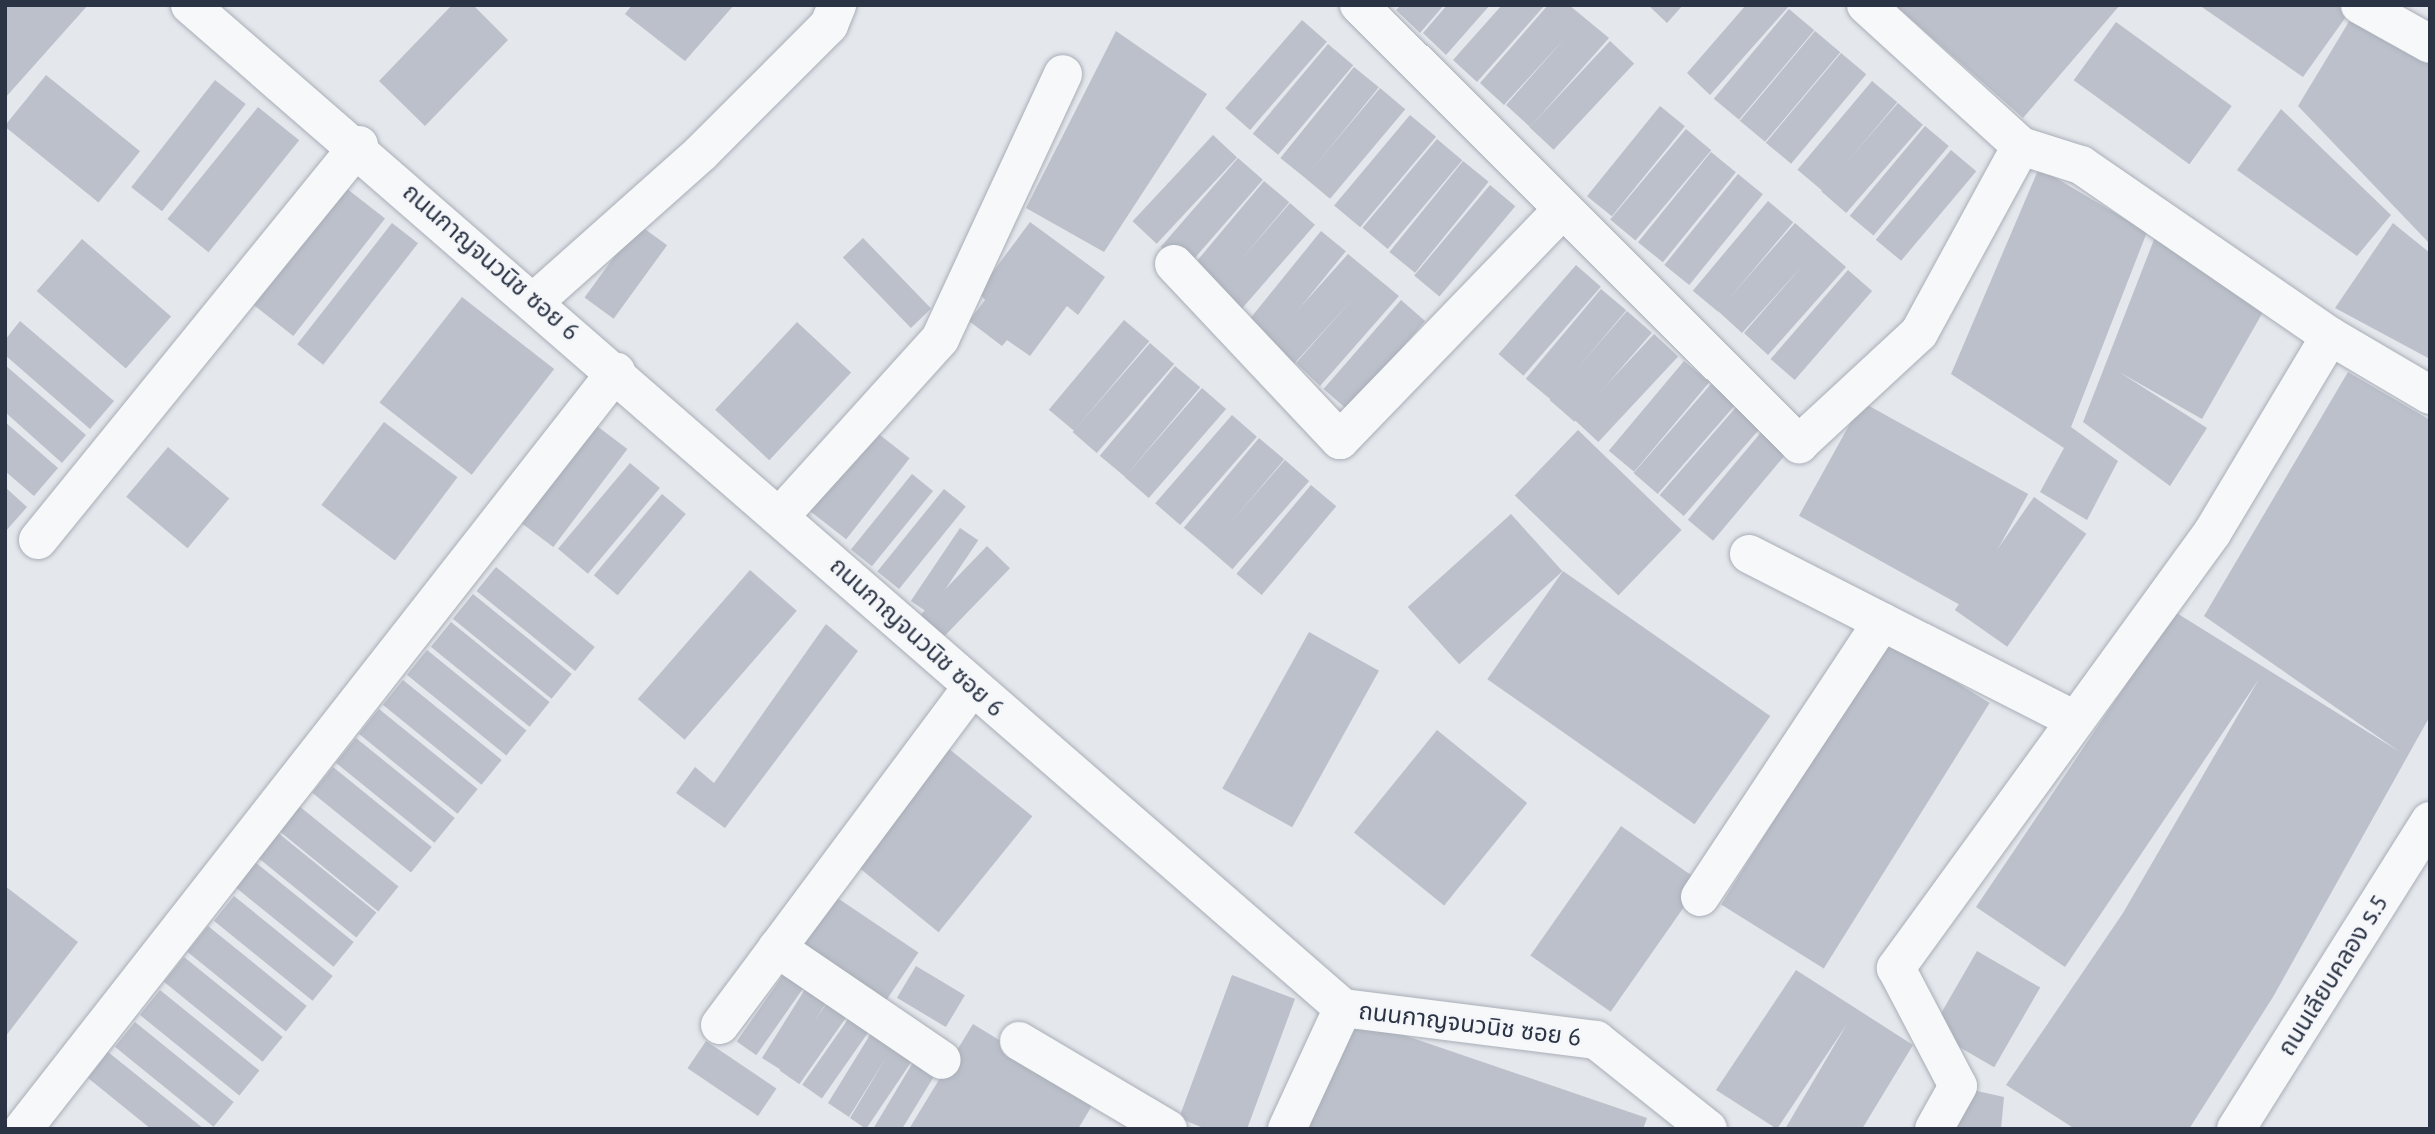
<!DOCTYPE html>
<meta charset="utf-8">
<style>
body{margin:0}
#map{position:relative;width:2435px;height:1134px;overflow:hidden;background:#e4e7ec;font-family:"PT Sans","Noto Sans Thai",sans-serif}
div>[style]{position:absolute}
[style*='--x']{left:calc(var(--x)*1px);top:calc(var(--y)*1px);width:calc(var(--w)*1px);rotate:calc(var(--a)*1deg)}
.building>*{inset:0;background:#bbc0ca;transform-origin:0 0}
.roads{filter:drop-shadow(0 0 2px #a9aeb7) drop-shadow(0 0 2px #a9aeb7)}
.minor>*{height:38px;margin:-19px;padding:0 19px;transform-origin:19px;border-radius:19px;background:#f7f8fa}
span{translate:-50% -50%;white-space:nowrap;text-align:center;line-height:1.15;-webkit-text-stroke:5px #f4f6f9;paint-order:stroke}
.street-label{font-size:24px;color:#2b3445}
.frame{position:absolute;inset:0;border:7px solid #2b3445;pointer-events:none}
</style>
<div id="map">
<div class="building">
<div style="clip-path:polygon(5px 5px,88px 5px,5px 98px)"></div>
<div style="clip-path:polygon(452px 5px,473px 5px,508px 40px,425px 126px,379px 81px)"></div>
<div style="clip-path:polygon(632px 5px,734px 5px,685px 61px,625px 14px)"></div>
<div style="clip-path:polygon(1401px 5px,1444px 5px,1420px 33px,1396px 10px)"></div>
<div style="clip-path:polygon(1447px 5px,1490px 5px,1446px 55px,1423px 33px)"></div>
<div style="clip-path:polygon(1502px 5px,1545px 5px,1477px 82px,1453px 60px)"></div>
<div style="clip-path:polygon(1548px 5px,1569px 5px,1609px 38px,1530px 127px,1506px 105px,1566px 37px,1504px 105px,1480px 83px)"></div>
<div style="clip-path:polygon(1648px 5px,1683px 5px,1667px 23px)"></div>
<div style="clip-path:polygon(1746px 5px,1789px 6px,1710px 95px,1687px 73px)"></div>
<div style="clip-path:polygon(1895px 5px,2120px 5px,2023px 118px)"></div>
<div style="clip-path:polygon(2199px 5px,2337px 5px,2348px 14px,2303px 77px)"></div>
<div style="left:1789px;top:9px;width:33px;height:117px;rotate:40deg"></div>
<div style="clip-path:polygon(2356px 10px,2430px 51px,2430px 244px,2298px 106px)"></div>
<div style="left:1302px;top:20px;width:33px;height:117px;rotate:41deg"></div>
<div style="left:2116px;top:22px;width:143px;height:72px;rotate:36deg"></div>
<div style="clip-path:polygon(1116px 31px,1207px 94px,1104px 252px,1026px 208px)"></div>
<div style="left:1815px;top:31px;width:33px;height:117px;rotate:40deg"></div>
<div style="left:1610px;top:41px;width:33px;height:118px;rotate:43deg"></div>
<div style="left:1328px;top:44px;width:33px;height:117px;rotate:40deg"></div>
<div style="left:1841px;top:53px;width:33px;height:117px;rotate:40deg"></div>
<div style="left:1354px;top:67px;width:32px;height:117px;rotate:39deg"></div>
<div style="left:46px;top:75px;width:121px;height:66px;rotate:39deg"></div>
<div style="left:215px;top:80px;width:39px;height:136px;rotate:38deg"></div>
<div style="left:1872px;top:81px;width:33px;height:116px;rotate:40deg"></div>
<div style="left:1380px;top:88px;width:33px;height:117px;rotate:40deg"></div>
<div style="left:1898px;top:103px;width:33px;height:117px;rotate:41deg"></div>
<div style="left:1660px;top:106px;width:32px;height:116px;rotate:39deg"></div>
<div style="left:258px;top:107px;width:53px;height:144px;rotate:39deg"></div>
<div style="clip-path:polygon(2281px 109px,2391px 215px,2357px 256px,2237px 170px)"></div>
<div style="left:1410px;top:115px;width:34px;height:118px;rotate:40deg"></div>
<div style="left:1925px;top:126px;width:31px;height:117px;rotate:40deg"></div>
<div style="left:1686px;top:129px;width:33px;height:118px;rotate:40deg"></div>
<div style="left:1213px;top:135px;width:33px;height:118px;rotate:43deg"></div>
<div style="left:1437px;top:139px;width:33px;height:116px;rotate:40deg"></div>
<div style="left:1951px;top:150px;width:33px;height:117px;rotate:40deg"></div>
<div style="left:1711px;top:152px;width:32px;height:116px;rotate:39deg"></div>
<div style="left:1238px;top:158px;width:33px;height:118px;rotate:41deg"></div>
<div style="left:1463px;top:161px;width:33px;height:117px;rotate:39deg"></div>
<div style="clip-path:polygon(2039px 168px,2147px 232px,2071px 427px,2118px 461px,2087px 520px,2040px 492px,2064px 448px,1951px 374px)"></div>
<div style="left:1738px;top:174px;width:32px;height:117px;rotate:39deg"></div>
<div style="left:337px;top:181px;width:61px;height:149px;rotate:38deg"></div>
<div style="left:1264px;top:181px;width:33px;height:117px;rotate:40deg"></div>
<div style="left:1490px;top:185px;width:33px;height:118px;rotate:40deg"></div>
<div style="left:1768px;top:201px;width:33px;height:117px;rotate:40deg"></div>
<div style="left:1290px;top:203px;width:33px;height:117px;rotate:41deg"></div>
<div style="clip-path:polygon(1030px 222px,1105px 277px,1078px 315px,1067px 306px,1030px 356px,1007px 340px,1002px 346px,969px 321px,985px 300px,978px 292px)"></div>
<div style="left:392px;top:223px;width:33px;height:154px;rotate:38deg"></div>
<div style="clip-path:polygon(1795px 223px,1846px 267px,1768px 355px,1744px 333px,1803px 265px,1742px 333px,1718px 311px)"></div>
<div style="clip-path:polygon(2393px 223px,2430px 253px,2430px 359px,2335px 308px)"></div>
<div style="left:638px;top:224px;width:36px;height:91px;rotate:36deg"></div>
<div style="left:1321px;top:231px;width:32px;height:116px;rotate:39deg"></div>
<div style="clip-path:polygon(2155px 237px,2267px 305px,2202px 419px,2119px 372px,2207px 428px,2170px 486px,2083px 422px)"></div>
<div style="left:863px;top:238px;width:98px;height:28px;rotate:46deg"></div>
<div style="left:82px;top:239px;width:118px;height:69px;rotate:41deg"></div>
<div style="clip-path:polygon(1348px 254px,1399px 296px,1320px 386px,1296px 363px,1356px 295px,1294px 364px,1270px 341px)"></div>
<div style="left:1576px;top:265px;width:33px;height:118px;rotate:41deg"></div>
<div style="left:1848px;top:270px;width:32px;height:118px;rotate:41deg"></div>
<div style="left:1601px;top:289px;width:33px;height:117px;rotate:40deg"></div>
<div style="left:462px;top:297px;width:117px;height:134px;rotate:38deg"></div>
<div style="left:1401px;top:300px;width:32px;height:118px;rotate:41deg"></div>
<div style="left:1627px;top:311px;width:33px;height:118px;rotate:41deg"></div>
<div style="left:1124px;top:320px;width:33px;height:117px;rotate:40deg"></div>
<div style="clip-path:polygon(20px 321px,114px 401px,90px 429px,5px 355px,5px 340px)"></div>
<div style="left:797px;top:322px;width:74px;height:120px;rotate:43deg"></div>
<div style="left:1654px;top:334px;width:33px;height:117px;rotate:43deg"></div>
<div style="left:1150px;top:343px;width:32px;height:118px;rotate:41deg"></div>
<div style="left:1684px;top:361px;width:33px;height:117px;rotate:40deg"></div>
<div style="clip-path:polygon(5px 365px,86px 435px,62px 463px,5px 412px)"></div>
<div style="left:1175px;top:366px;width:33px;height:117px;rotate:40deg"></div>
<div style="clip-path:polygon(2348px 372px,2430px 420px,2430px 716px,2273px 997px,2189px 1129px,2075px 1129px,2006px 1085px,2123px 913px,2259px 679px,2065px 967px,1976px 907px,2175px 612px,2400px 752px,2204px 616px)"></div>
<div style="left:1711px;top:384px;width:32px;height:118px;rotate:41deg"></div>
<div style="left:1202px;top:388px;width:32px;height:118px;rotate:41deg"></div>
<div style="left:1862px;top:402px;width:190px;height:130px;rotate:29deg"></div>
<div style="left:1737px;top:406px;width:32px;height:118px;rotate:41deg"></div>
<div style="left:1232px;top:415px;width:33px;height:117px;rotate:41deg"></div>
<div style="left:589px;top:420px;width:48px;height:123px;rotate:37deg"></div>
<div style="clip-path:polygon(5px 422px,58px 468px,34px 496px,5px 471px)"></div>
<div style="left:384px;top:422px;width:92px;height:104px;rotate:37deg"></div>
<div style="left:871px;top:428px;width:49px;height:103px;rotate:38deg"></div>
<div style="left:1578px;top:430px;width:144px;height:91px;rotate:44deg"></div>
<div style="left:1763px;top:430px;width:33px;height:117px;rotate:40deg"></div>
<div style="left:1259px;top:438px;width:33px;height:117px;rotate:40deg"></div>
<div style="left:168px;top:447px;width:80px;height:65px;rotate:40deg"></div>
<div style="left:1285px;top:460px;width:32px;height:117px;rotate:41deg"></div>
<div style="left:630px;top:463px;width:39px;height:112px;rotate:40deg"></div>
<div style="left:912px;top:474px;width:27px;height:97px;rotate:39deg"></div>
<div style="left:1311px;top:485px;width:33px;height:116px;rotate:40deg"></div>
<div style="clip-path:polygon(5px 487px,27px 507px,5px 532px)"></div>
<div style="left:944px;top:489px;width:28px;height:106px;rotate:39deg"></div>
<div style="left:662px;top:494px;width:31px;height:106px;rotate:40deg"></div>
<div style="left:2034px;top:497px;width:64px;height:138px;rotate:35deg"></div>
<div style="left:1511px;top:514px;width:77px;height:139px;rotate:48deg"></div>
<div style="left:960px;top:528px;width:22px;height:88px;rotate:34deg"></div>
<div style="left:987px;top:546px;width:32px;height:97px;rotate:44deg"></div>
<div style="left:496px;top:567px;width:127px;height:31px;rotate:39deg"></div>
<div style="left:750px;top:570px;width:62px;height:171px;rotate:41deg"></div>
<div style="left:1563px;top:571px;width:253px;height:132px;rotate:35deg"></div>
<div style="left:473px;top:594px;width:127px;height:32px;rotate:39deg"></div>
<div style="left:451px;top:622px;width:127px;height:32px;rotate:39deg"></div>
<div style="clip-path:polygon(826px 624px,858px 651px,725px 828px,676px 793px,695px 767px,714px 783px)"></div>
<div style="left:1309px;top:632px;width:80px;height:179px;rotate:29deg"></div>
<div style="left:1887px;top:639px;width:121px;height:313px;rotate:32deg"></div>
<div style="left:427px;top:650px;width:128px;height:32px;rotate:39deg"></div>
<div style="left:403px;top:680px;width:127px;height:32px;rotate:39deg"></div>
<div style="left:379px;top:709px;width:127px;height:32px;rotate:39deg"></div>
<div style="left:1437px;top:730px;width:116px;height:132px;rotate:39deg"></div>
<div style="left:356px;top:738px;width:127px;height:32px;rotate:39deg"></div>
<div style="left:943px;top:744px;width:115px;height:149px;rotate:39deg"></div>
<div style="left:333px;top:767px;width:127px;height:33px;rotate:39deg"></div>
<div style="left:299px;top:806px;width:128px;height:32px;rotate:39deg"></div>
<div style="left:1621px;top:826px;width:98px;height:158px;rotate:35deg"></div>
<div style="left:277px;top:832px;width:128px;height:32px;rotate:39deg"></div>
<div style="left:255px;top:862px;width:127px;height:32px;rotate:39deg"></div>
<div style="clip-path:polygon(5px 886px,78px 942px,5px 1037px)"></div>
<div style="left:833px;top:895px;width:103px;height:62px;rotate:34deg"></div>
<div style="left:234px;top:896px;width:127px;height:32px;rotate:39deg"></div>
<div style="left:208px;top:926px;width:127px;height:33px;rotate:39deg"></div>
<div style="left:1977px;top:951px;width:73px;height:92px;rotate:30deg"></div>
<div style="left:184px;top:957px;width:127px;height:32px;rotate:39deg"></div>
<div style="left:916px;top:966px;width:57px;height:37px;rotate:31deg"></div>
<div style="clip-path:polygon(1796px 970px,1913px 1045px,1862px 1129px,1785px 1129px,1847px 1024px,1777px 1129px,1716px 1090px)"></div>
<div style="left:786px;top:971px;width:24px;height:86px;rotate:35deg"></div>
<div style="clip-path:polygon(1232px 975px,1295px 999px,1247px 1129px,1206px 1129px,1179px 1118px)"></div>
<div style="left:807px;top:986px;width:25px;height:85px;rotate:32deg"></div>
<div style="left:160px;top:990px;width:128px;height:32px;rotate:39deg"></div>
<div style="left:829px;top:1000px;width:24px;height:86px;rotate:35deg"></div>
<div style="left:851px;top:1015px;width:24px;height:85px;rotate:35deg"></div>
<div style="clip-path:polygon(1345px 1015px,1647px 1118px,1643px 1129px,1304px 1129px)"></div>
<div style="left:135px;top:1022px;width:127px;height:32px;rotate:39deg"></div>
<div style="clip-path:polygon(973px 1024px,1096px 1099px,1078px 1129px,909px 1129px)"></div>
<div style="clip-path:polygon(873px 1030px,914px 1058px,866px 1129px,850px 1118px,887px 1056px,849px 1117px,828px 1103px)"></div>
<div style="left:706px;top:1041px;width:85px;height:33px;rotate:34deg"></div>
<div style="clip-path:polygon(108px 1052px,204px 1129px,151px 1129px,88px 1078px)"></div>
<div style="clip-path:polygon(915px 1059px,936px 1073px,902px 1129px,873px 1129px)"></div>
<div style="clip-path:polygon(1968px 1089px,2004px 1097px,2001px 1129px,1946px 1129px)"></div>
</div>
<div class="roads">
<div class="minor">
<div style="--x:190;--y:5;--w:1528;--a:41.02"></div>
<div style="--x:1343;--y:1008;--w:255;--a:7.2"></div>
<div style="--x:1596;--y:1040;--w:143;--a:38.5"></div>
<div style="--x:1359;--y:5;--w:622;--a:44.93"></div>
<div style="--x:1799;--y:444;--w:163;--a:-42.8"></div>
<div style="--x:1919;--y:333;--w:213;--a:-61.4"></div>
<div style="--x:1866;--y:5;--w:210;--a:42.3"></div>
<div style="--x:2021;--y:146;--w:63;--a:17.6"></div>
<div style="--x:2081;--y:165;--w:302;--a:34.5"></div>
<div style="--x:2330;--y:336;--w:230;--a:120.9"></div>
<div style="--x:2212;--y:533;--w:538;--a:126"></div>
<div style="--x:1896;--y:968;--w:133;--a:62.3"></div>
<div style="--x:1958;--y:1086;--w:49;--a:119.2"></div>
<div style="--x:2360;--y:5;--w:80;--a:29.1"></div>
<div style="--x:1174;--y:264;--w:242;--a:46.7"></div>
<div style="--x:1340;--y:440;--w:318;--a:-46"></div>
<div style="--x:535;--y:301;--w:222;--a:-41.7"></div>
<div style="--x:701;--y:153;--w:181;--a:-45"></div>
<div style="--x:829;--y:25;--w:22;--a:-68"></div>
<div style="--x:2330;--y:336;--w:116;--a:30.5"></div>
<div style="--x:780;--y:516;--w:239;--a:-47.9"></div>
<div style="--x:940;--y:339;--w:292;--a:-65.1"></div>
<div style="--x:38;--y:540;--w:509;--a:-50.9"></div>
<div style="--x:1749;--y:554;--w:366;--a:27"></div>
<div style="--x:1700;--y:897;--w:330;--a:-56.5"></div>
<div style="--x:777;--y:948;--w:199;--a:34.2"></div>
<div style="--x:720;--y:1025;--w:422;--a:-53.3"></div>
<div style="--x:1019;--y:1041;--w:173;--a:30.6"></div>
<div style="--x:23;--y:1129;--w:962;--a:-51.93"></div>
<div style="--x:1287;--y:1129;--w:133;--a:-65.2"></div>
<div style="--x:2236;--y:1129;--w:364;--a:-57.8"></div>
</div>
</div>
<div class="street-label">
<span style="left:491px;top:262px;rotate:41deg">ถนนกาญจนวนิช ซอย 6</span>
<span style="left:917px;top:637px;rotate:42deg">ถนนกาญจนวนิช ซอย 6</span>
<span style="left:2333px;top:975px;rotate:-58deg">ถนนเลียบคลอง ร.5</span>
<span style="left:1470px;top:1024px;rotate:7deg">ถนนกาญจนวนิช ซอย 6</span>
</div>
<div class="frame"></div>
</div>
